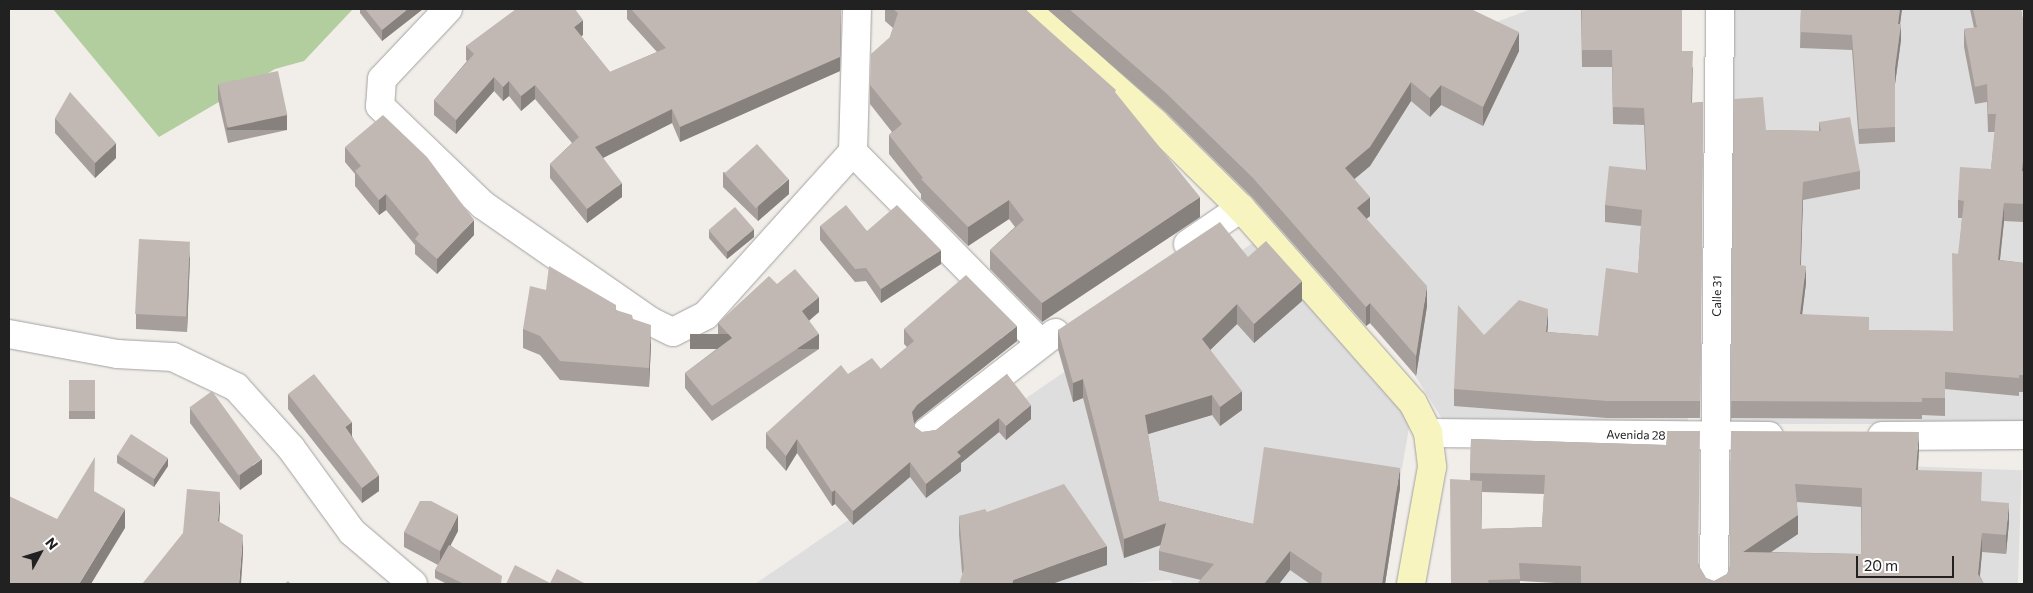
<!DOCTYPE html>
<style>
body{margin:0}
#map{position:relative;width:2033px;height:593px;overflow:hidden;background:#f1ede8;font-family:Commissioner,sans-serif}
div>[style]{position:absolute}
[style*='--x']{left:calc(var(--x)*1px);top:calc(var(--y)*1px);width:calc(var(--w)*1px);rotate:calc(var(--a)*1deg)}
.residential>*{inset:0;background:#dfdede;transform-origin:0 0}
.forest>*{inset:0;background:#b2ce9e}
.roads{filter:drop-shadow(0 0 1px #a2a2a2) drop-shadow(0 0 1px #a2a2a2)}
.street>*{height:28px;margin:-14px;padding:0 14px;transform-origin:14px;border-radius:14px;background:#fff}
.secondary>*{height:28px;margin:-14px;padding:0 14px;transform-origin:14px;border-radius:14px;background:#f8f4bf}
.wall>*{inset:0;background:#a69e9b;transform-origin:0 0}
.shaded-wall>*{inset:0;background:#87817e;transform-origin:0 0}
.building>*{inset:0;background:#c1b8b4;transform-origin:0 0}
span{translate:-50% -50%;white-space:nowrap;text-align:center;line-height:1.15;-webkit-text-stroke:4px #fff;paint-order:stroke}
.street-label{font-size:12px;color:#212121}
.frame{position:absolute;inset:0;border:10px solid #212121;pointer-events:none}
.north{position:absolute;left:15px;top:528px;width:50px;height:50px;-webkit-text-stroke:4px #fff;paint-order:stroke;rotate:51deg;font-size:14px;font-weight:700;line-height:20px;text-align:center;color:#212121}
.north::after{content:'';display:block;margin:auto;width:18px;height:22px;background:#212121;clip-path:polygon(50% 0,100% 100%,50% 72%,0 100%)}
.scale{position:absolute;left:1856px;top:556px;width:98px;height:22px;box-sizing:border-box;border:2px solid #212121;border-top:0;padding-left:6px;font-size:15px;line-height:18px;white-space:nowrap;color:#212121;-webkit-text-stroke:4px #fff;paint-order:stroke}
</style>
<div id="map">
<div class="residential">
<div style="clip-path:polygon(1054px 9px,1467px 33px,1531px 9px,1664px 9px,1681px 15px,1688px 427px,1442px 419px,1405px 359px)"></div>
<div style="left:1716px;top:9px;width:308px;height:415px"></div>
<div style="clip-path:polygon(1254px 242px,1411px 416px,1382px 584px,1174px 584px,1170px 580px,1115px 584px,755px 584px)"></div>
<div style="left:1729px;top:460px;width:293px;height:124px;rotate:2deg"></div>
</div>
<div class="forest">
<div style="clip-path:polygon(53px 9px,353px 9px,304px 61px,275px 69px,159px 137px)"></div>
</div>
<div class="roads">
<div class="street">
<div style="--x:448;--y:9;--w:96;--a:133.3"></div>
<div style="--x:382;--y:79;--w:27;--a:94"></div>
<div style="--x:380;--y:106;--w:143;--a:43.9"></div>
<div style="--x:483;--y:205;--w:203;--a:34.8"></div>
<div style="--x:650;--y:321;--w:25;--a:26"></div>
<div style="--x:673;--y:332;--w:37;--a:-27"></div>
<div style="--x:706;--y:315;--w:219;--a:-48"></div>
<div style="--x:857;--y:9;--w:143;--a:91.6"></div>
<div style="--x:853;--y:152;--w:267;--a:45.5"></div>
<div style="--x:1188;--y:244;--w:64;--a:-34.2"></div>
<div style="--x:9;--y:334;--w:110;--a:10.5"></div>
<div style="--x:117;--y:354;--w:56;--a:3.1"></div>
<div style="--x:173;--y:357;--w:70;--a:25.5"></div>
<div style="--x:236;--y:387;--w:82;--a:48"></div>
<div style="--x:291;--y:448;--w:104;--a:54"></div>
<div style="--x:352;--y:532;--w:80;--a:40.4"></div>
<div style="--x:927;--y:432;--w:162;--a:-37.7"></div>
<div style="--x:1428;--y:433;--w:341;--a:0.5"></div>
<div style="--x:1882;--y:436;--w:142;--a:-0.4"></div>
<div style="--x:1714;--y:584;--w:575;--a:-89.4"></div>
</div>
<div class="secondary">
<div style="--x:1027;--y:9;--w:171;--a:41.7"></div>
<div style="--x:1155;--y:123;--w:121;--a:44.7"></div>
<div style="--x:1241;--y:208;--w:260;--a:48.6"></div>
<div style="--x:1413;--y:403;--w:34;--a:63"></div>
<div style="--x:1428;--y:433;--w:34;--a:83"></div>
<div style="--x:1432;--y:467;--w:119;--a:100.2"></div>
</div>
</div>
<div class="wall">
<div style="clip-path:polygon(360px 9px,423px 9px,382px 41px,360px 13px)"></div>
<div style="clip-path:polygon(627px 9px,834px 9px,841px 24px,840px 71px,680px 142px,672px 123px,603px 158px,622px 197px,587px 223px,550px 178px,550px 164px,572px 143px,535px 99px,521px 111px,509px 96px,503px 101px,494px 91px,456px 134px,434px 115px,434px 100px,467px 61px,466px 60px,466px 46px,583px 35px,581px 36px,610px 72px,657px 52px,627px 19px)"></div>
<div style="clip-path:polygon(885px 9px,1025px 9px,1116px 94px,1200px 217px,1042px 322px,990px 269px,990px 250px,1015px 227px,1009px 219px,968px 246px,921px 199px,921px 194px,889px 154px,889px 135px,892px 132px,870px 104px,870px 85px,890px 37px,893px 28px,885px 21px)"></div>
<div style="clip-path:polygon(1047px 9px,1471px 9px,1519px 51px,1483px 126px,1441px 105px,1430px 117px,1411px 101px,1370px 166px,1354px 179px,1370px 216px,1366px 219px,1427px 306px,1416px 376px,1370px 323px,1366px 326px,1253px 198px,1166px 112px)"></div>
<div style="clip-path:polygon(1581px 9px,1682px 51px,1693px 68px,1692px 103px,1703px 102px,1700px 418px,1607px 418px,1454px 406px,1454px 389px,1484px 335px,1548px 325px,1547px 332px,1598px 336px,1638px 273px,1641px 226px,1605px 222px,1605px 205px,1646px 170px,1644px 125px,1613px 124px,1612px 67px,1582px 67px)"></div>
<div style="clip-path:polygon(1801px 9px,1902px 9px,1900px 24px,1901px 40px,1895px 84px,1895px 142px,1859px 144px,1852px 50px,1800px 48px)"></div>
<div style="clip-path:polygon(1970px 9px,2021px 9px,2024px 28px,2024px 222px,2004px 221px,2000px 260px,2024px 263px,2024px 392px,2019px 392px,2019px 396px,1945px 389px,1945px 416px,1922px 415px,1922px 419px,1731px 418px,1734px 99px,1766px 130px,1819px 131px,1819px 122px,1860px 171px,1860px 189px,1803px 200px,1801px 265px,1806px 283px,1802px 314px,1869px 330px,1953px 331px,1962px 218px,1958px 218px,1958px 200px,1991px 169px,1995px 132px,1988px 132px,1987px 102px,1975px 104px,1964px 47px,1964px 29px,1974px 28px)"></div>
<div style="clip-path:polygon(218px 84px,287px 130px,228px 143px,218px 99px)"></div>
<div style="clip-path:polygon(55px 118px,116px 158px,95px 178px,55px 133px)"></div>
<div style="clip-path:polygon(345px 147px,474px 235px,437px 274px,415px 254px,415px 245px,386px 210px,379px 215px,355px 186px,355px 174px,345px 162px)"></div>
<div style="clip-path:polygon(723px 172px,789px 194px,758px 221px,723px 187px)"></div>
<div style="clip-path:polygon(820px 226px,867px 231px,941px 264px,881px 303px,866px 281px,855px 282px,820px 240px)"></div>
<div style="clip-path:polygon(709px 230px,754px 237px,727px 259px,709px 238px)"></div>
<div style="clip-path:polygon(190px 257px,187px 332px,136px 329px,136px 314px)"></div>
<div style="clip-path:polygon(1248px 257px,1302px 301px,1254px 343px,1237px 324px,1210px 350px,1242px 410px,1220px 426px,1212px 415px,1148px 434px,1159px 501px,1253px 524px,1400px 488px,1385px 584px,1310px 584px,1290px 570px,1279px 584px,1197px 584px,1201px 580px,1159px 570px,1159px 551px,1161px 545px,1124px 558px,1083px 398px,1073px 402px,1058px 349px,1058px 330px)"></div>
<div style="clip-path:polygon(777px 284px,819px 312px,809px 321px,819px 349px,712px 421px,685px 388px,685px 373px,723px 344px,718px 338px,718px 323px)"></div>
<div style="clip-path:polygon(616px 310px,633px 319px,651px 344px,649px 387px,560px 380px,540px 355px,523px 348px,523px 329px)"></div>
<div style="clip-path:polygon(904px 329px,1017px 341px,917px 420px,914px 424px,915px 427px,922px 432px,936px 430px,1007px 374px,1031px 419px,1006px 440px,999px 432px,961px 463px,961px 471px,926px 498px,910px 477px,853px 525px,835px 504px,832px 506px,797px 453px,786px 471px,766px 448px,766px 433px,848px 374px,881px 369px,907px 347px,904px 344px)"></div>
<div style="left:69px;top:380px;width:26px;height:39px"></div>
<div style="clip-path:polygon(288px 394px,352px 436px,379px 491px,362px 503px,288px 409px)"></div>
<div style="clip-path:polygon(190px 408px,262px 474px,240px 490px,190px 423px)"></div>
<div style="clip-path:polygon(evenodd,1731px 431px,1919px 450px,1918px 470px,1982px 501px,2009px 522px,2006px 554px,1982px 552px,1980px 576px,1984px 584px,1573px 584px,1520px 581px,1520px 584px,1451px 584px,1470px 480px,1471px 439px,1666px 445px,1699px 566px,1706px 578px,1714px 581px,1727px 574px,1730px 566px,1731px 431px,1482px 492px,1544px 494px,1542px 527px,1481px 529px,1482px 492px,1731px 431px,1797px 502px,1861px 507px,1861px 554px,1770px 552px,1798px 534px,1797px 502px)"></div>
<div style="clip-path:polygon(117px 455px,168px 466px,154px 487px,117px 463px)"></div>
<div style="clip-path:polygon(987px 512px,1107px 565px,962px 573px,959px 534px,959px 516px)"></div>
<div style="clip-path:polygon(458px 531px,450px 545px,502px 584px,447px 584px,435px 578px,435px 570px,438px 565px,404px 547px,404px 532px)"></div>
</div>
<div class="shaded-wall">
<div style="clip-path:polygon(408px 9px,423px 9px,382px 41px,382px 30px)"></div>
<div style="clip-path:polygon(841px 9px,840px 71px,680px 142px,680px 127px)"></div>
<div style="clip-path:polygon(1900px 9px,1902px 9px,1898px 39px,1898px 24px)"></div>
<div style="clip-path:polygon(583px 20px,583px 35px,574px 41px,574px 27px)"></div>
<div style="clip-path:polygon(1901px 24px,1901px 40px,1895px 84px,1895px 68px)"></div>
<div style="clip-path:polygon(1519px 32px,1519px 51px,1483px 126px,1483px 107px)"></div>
<div style="clip-path:polygon(494px 77px,494px 91px,456px 134px,456px 120px)"></div>
<div style="clip-path:polygon(509px 81px,509px 96px,503px 101px,503px 87px)"></div>
<div style="clip-path:polygon(1411px 82px,1411px 101px,1370px 166px,1345px 187px,1345px 168px)"></div>
<div style="clip-path:polygon(535px 85px,535px 99px,521px 111px,521px 96px)"></div>
<div style="clip-path:polygon(1441px 85px,1441px 105px,1430px 117px,1430px 98px)"></div>
<div style="clip-path:polygon(672px 109px,672px 123px,595px 162px,595px 147px)"></div>
<div style="left:287px;top:115px;width:15px;height:60px;rotate:90deg"></div>
<div style="clip-path:polygon(116px 143px,116px 158px,95px 178px,95px 163px)"></div>
<div style="clip-path:polygon(2024px 149px,2024px 166px,2022px 188px,2022px 171px)"></div>
<div style="clip-path:polygon(789px 179px,789px 194px,758px 221px,758px 206px)"></div>
<div style="clip-path:polygon(1803px 182px,1803px 200px,1800px 282px,1800px 265px)"></div>
<div style="clip-path:polygon(622px 183px,622px 197px,587px 223px,587px 209px)"></div>
<div style="clip-path:polygon(386px 194px,386px 210px,379px 215px,379px 200px)"></div>
<div style="clip-path:polygon(1200px 197px,1200px 217px,1042px 322px,1042px 303px)"></div>
<div style="clip-path:polygon(1370px 197px,1370px 216px,1357px 227px,1357px 208px)"></div>
<div style="clip-path:polygon(1009px 200px,1009px 219px,968px 246px,968px 227px)"></div>
<div style="clip-path:polygon(2004px 203px,2004px 221px,1998px 277px,1998px 260px)"></div>
<div style="clip-path:polygon(474px 220px,474px 235px,437px 274px,437px 259px)"></div>
<div style="clip-path:polygon(754px 229px,754px 237px,727px 259px,727px 251px)"></div>
<div style="clip-path:polygon(190px 242px,190px 257px,187px 332px,187px 317px)"></div>
<div style="clip-path:polygon(941px 250px,941px 264px,881px 303px,881px 289px)"></div>
<div style="clip-path:polygon(1806px 266px,1806px 283px,1800px 332px,1800px 314px)"></div>
<div style="clip-path:polygon(1302px 281px,1302px 301px,1254px 343px,1254px 324px)"></div>
<div style="clip-path:polygon(1427px 286px,1427px 306px,1416px 376px,1416px 356px)"></div>
<div style="clip-path:polygon(819px 297px,819px 312px,802px 326px,802px 311px)"></div>
<div style="clip-path:polygon(1370px 303px,1370px 323px,1366px 326px,1366px 307px)"></div>
<div style="clip-path:polygon(1237px 304px,1237px 324px,1202px 358px,1202px 339px)"></div>
<div style="clip-path:polygon(1548px 309px,1548px 325px,1546px 349px,1546px 332px)"></div>
<div style="clip-path:polygon(651px 325px,651px 344px,649px 387px,649px 368px)"></div>
<div style="clip-path:polygon(1017px 326px,1017px 341px,917px 420px,912px 427px,912px 412px,917px 405px)"></div>
<div style="left:819px;top:334px;width:15px;height:129px;rotate:90deg"></div>
<div style="clip-path:polygon(1083px 379px,1083px 398px,1073px 402px,1073px 383px)"></div>
<div style="clip-path:polygon(1242px 391px,1242px 410px,1220px 426px,1220px 407px)"></div>
<div style="clip-path:polygon(1212px 395px,1212px 415px,1145px 435px,1145px 415px)"></div>
<div style="clip-path:polygon(1031px 405px,1031px 419px,1006px 440px,1006px 426px)"></div>
<div style="clip-path:polygon(999px 418px,999px 432px,961px 463px,961px 471px,926px 498px,926px 484px,957px 452px)"></div>
<div style="clip-path:polygon(352px 422px,352px 437px,345px 427px)"></div>
<div style="clip-path:polygon(1919px 432px,1919px 450px,1916px 488px,1916px 470px)"></div>
<div style="clip-path:polygon(797px 439px,797px 453px,786px 471px,786px 456px)"></div>
<div style="clip-path:polygon(168px 458px,168px 466px,154px 487px,154px 479px)"></div>
<div style="clip-path:polygon(262px 459px,262px 474px,240px 490px,240px 475px)"></div>
<div style="clip-path:polygon(910px 462px,910px 477px,853px 525px,853px 511px)"></div>
<div style="clip-path:polygon(1400px 468px,1400px 488px,1385px 584px,1382px 584px)"></div>
<div style="clip-path:polygon(379px 475px,379px 491px,362px 503px,362px 488px)"></div>
<div style="clip-path:polygon(1482px 481px,1482px 499px,1481px 547px,1481px 529px)"></div>
<div style="clip-path:polygon(835px 490px,835px 504px,832px 506px,832px 492px)"></div>
<div style="clip-path:polygon(220px 492px,220px 511px,218px 540px,218px 521px)"></div>
<div style="clip-path:polygon(2009px 503px,2009px 522px,2006px 554px,2006px 535px)"></div>
<div style="clip-path:polygon(125px 509px,125px 528px,91px 584px,79px 584px)"></div>
<div style="clip-path:polygon(458px 515px,458px 531px,440px 566px,440px 551px)"></div>
<div style="clip-path:polygon(1798px 515px,1798px 534px,1743px 571px,1743px 552px)"></div>
<div style="clip-path:polygon(1166px 523px,1166px 543px,1124px 558px,1124px 539px)"></div>
<div style="clip-path:polygon(1982px 533px,1982px 552px,1979px 584px,1978px 574px)"></div>
<div style="clip-path:polygon(243px 535px,243px 554px,241px 584px,239px 584px)"></div>
<div style="clip-path:polygon(1107px 546px,1107px 565px,1052px 584px,1012px 584px,1013px 580px)"></div>
<div style="clip-path:polygon(1290px 551px,1290px 570px,1279px 584px,1264px 584px)"></div>
</div>
<div class="building">
<div style="clip-path:polygon(365px 9px,408px 9px,382px 30px)"></div>
<div style="clip-path:polygon(516px 9px,575px 9px,583px 20px,574px 27px,610px 72px,666px 48px,631px 9px,841px 9px,840px 57px,680px 127px,672px 109px,595px 147px,622px 183px,587px 209px,550px 164px,579px 137px,535px 85px,521px 96px,509px 81px,503px 87px,494px 77px,456px 120px,434px 100px,474px 54px,466px 46px)"></div>
<div style="clip-path:polygon(893px 9px,1025px 9px,1116px 90px,1115px 92px,1200px 197px,1042px 303px,990px 250px,1024px 220px,1009px 200px,968px 227px,921px 179px,923px 178px,889px 135px,902px 124px,870px 85px,871px 54px,890px 37px,898px 13px)"></div>
<div style="clip-path:polygon(1069px 9px,1471px 9px,1519px 32px,1483px 107px,1441px 85px,1430px 98px,1411px 82px,1370px 147px,1345px 168px,1370px 197px,1357px 208px,1427px 286px,1416px 356px,1370px 303px,1366px 307px,1253px 178px,1166px 93px)"></div>
<div style="clip-path:polygon(1582px 9px,1682px 9px,1682px 51px,1693px 51px,1691px 103px,1703px 102px,1700px 401px,1607px 401px,1454px 389px,1458px 305px,1484px 335px,1519px 300px,1548px 309px,1546px 332px,1598px 336px,1606px 268px,1638px 273px,1642px 210px,1605px 205px,1609px 166px,1647px 170px,1644px 108px,1613px 107px,1612px 50px,1582px 50px)"></div>
<div style="clip-path:polygon(1801px 9px,1900px 9px,1898px 24px,1901px 24px,1895px 68px,1895px 127px,1859px 129px,1852px 35px,1800px 32px)"></div>
<div style="clip-path:polygon(1973px 9px,2021px 9px,2024px 28px,2024px 149px,2022px 171px,2024px 171px,2024px 204px,2004px 203px,1998px 260px,2024px 263px,2024px 375px,2019px 375px,2019px 378px,1945px 372px,1945px 398px,1922px 398px,1922px 402px,1731px 401px,1734px 99px,1763px 97px,1766px 130px,1821px 131px,1819px 122px,1850px 117px,1860px 171px,1803px 182px,1800px 265px,1806px 266px,1800px 314px,1869px 317px,1869px 330px,1953px 331px,1952px 253px,1958px 254px,1964px 201px,1958px 200px,1960px 167px,1991px 169px,1996px 114px,1988px 114px,1987px 84px,1975px 87px,1964px 29px,1977px 27px)"></div>
<div style="left:278px;top:71px;width:45px;height:61px;rotate:78deg"></div>
<div style="clip-path:polygon(70px 92px,116px 143px,95px 163px,55px 118px)"></div>
<div style="clip-path:polygon(383px 115px,427px 157px,474px 220px,437px 259px,415px 239px,419px 234px,386px 194px,379px 200px,355px 171px,361px 166px,345px 147px)"></div>
<div style="left:757px;top:144px;width:47px;height:44px;rotate:48deg"></div>
<div style="clip-path:polygon(846px 205px,867px 231px,897px 205px,941px 250px,881px 289px,866px 268px,855px 269px,820px 226px)"></div>
<div style="left:735px;top:207px;width:29px;height:35px;rotate:49deg"></div>
<div style="clip-path:polygon(1220px 222px,1248px 257px,1266px 241px,1302px 281px,1254px 324px,1237px 304px,1202px 339px,1242px 391px,1220px 407px,1212px 395px,1145px 415px,1159px 501px,1253px 524px,1264px 447px,1400px 468px,1382px 584px,1321px 584px,1322px 573px,1290px 551px,1264px 584px,1197px 584px,1214px 564px,1159px 551px,1166px 523px,1124px 539px,1083px 379px,1073px 383px,1058px 330px)"></div>
<div style="left:139px;top:239px;width:51px;height:75px;rotate:3deg"></div>
<div style="clip-path:polygon(549px 266px,616px 305px,616px 310px,632px 315px,633px 319px,651px 325px,649px 368px,560px 361px,540px 336px,523px 329px,530px 286px,546px 290px)"></div>
<div style="clip-path:polygon(795px 269px,819px 297px,802px 311px,819px 334px,712px 406px,685px 373px,732px 338px,718px 323px,769px 276px,777px 284px)"></div>
<div style="clip-path:polygon(966px 275px,1017px 326px,917px 405px,912px 412px,915px 427px,922px 432px,936px 430px,1007px 374px,1031px 405px,1006px 426px,999px 418px,957px 452px,961px 456px,926px 484px,910px 462px,853px 511px,835px 490px,832px 492px,797px 439px,786px 456px,766px 433px,841px 365px,848px 374px,872px 358px,881px 369px,914px 341px,904px 329px)"></div>
<div style="clip-path:polygon(314px 374px,352px 422px,345px 427px,379px 475px,362px 488px,288px 394px)"></div>
<div style="left:69px;top:380px;width:26px;height:31px"></div>
<div style="left:212px;top:391px;width:84px;height:28px;rotate:54deg"></div>
<div style="clip-path:polygon(evenodd,1667px 431px,1700px 431px,1698px 565px,1706px 578px,1714px 581px,1727px 574px,1730px 566px,1731px 431px,1919px 432px,1916px 470px,1982px 472px,1981px 501px,2009px 503px,2006px 535px,1982px 533px,1978px 574px,1984px 584px,1581px 584px,1581px 566px,1519px 563px,1520px 579px,1488px 580px,1489px 584px,1451px 584px,1450px 479px,1482px 481px,1481px 529px,1542px 527px,1545px 475px,1470px 473px,1471px 439px,1666px 445px,1667px 431px,1795px 484px,1862px 488px,1861px 554px,1743px 552px,1798px 515px,1795px 484px)"></div>
<div style="left:131px;top:434px;width:44px;height:25px;rotate:33deg"></div>
<div style="clip-path:polygon(95px 457px,94px 491px,125px 509px,79px 584px,9px 584px,9px 496px,57px 519px)"></div>
<div style="clip-path:polygon(1064px 484px,1107px 546px,1013px 580px,1012px 584px,959px 584px,964px 569px,959px 516px,985px 509px,987px 512px)"></div>
<div style="clip-path:polygon(187px 489px,220px 492px,218px 521px,243px 535px,239px 584px,142px 584px,183px 533px)"></div>
<div style="clip-path:polygon(420px 501px,431px 501px,458px 515px,440px 551px,404px 532px)"></div>
<div style="clip-path:polygon(449px 545px,502px 576px,501px 584px,464px 584px,435px 570px)"></div>
<div style="clip-path:polygon(515px 565px,550px 583px,557px 569px,586px 584px,506px 584px)"></div>
<div style="clip-path:polygon(288px 581px,291px 584px,284px 584px)"></div>
</div>
<div class="street-label">
<span style="left:1717px;top:296px;rotate:-89deg">Calle 31</span>
<span style="left:1636px;top:435px;rotate:1deg">Avenida 28</span>
</div>
<div class="frame"></div>
<div class="north">N</div>
<div class="scale">20 m</div>
</div>
